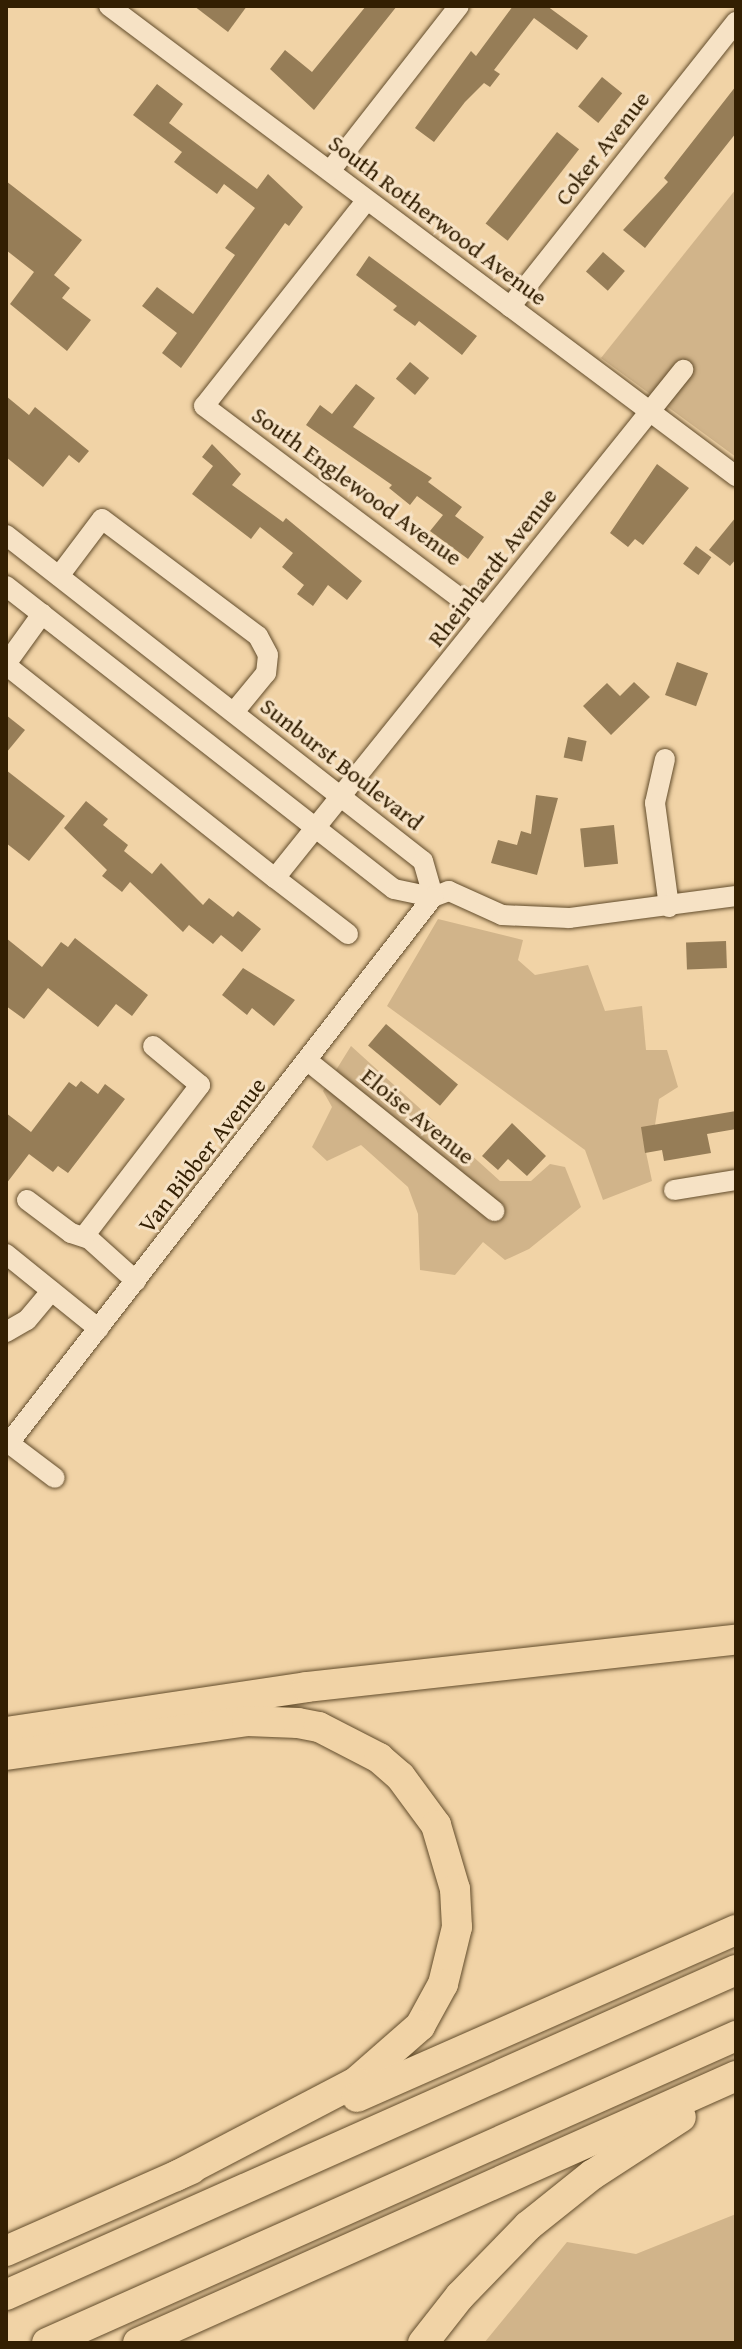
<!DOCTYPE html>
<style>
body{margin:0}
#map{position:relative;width:742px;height:2349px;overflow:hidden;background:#f1d3a6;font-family:"Gentium Book Plus",serif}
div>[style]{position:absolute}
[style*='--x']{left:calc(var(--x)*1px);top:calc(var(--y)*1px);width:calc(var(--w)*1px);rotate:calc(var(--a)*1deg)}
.green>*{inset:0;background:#d1b48a}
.building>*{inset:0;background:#967d57;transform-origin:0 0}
.roads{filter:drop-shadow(0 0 2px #624c2b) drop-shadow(0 0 2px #624c2b)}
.minor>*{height:20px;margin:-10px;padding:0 10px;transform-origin:10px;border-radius:10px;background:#f6e2c5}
.highway>*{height:30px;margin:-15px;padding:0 15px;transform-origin:15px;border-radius:15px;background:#f1d3a6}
span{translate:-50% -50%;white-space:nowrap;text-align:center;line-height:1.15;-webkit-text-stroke:6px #f6e2c5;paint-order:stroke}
.street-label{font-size:24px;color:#331f02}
.frame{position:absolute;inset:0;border:8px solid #331f02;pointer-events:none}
</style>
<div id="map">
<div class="green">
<div style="clip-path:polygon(736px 189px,736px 457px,601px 358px)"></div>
<div style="clip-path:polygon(438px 919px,523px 940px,518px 960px,535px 975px,588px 965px,605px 1011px,642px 1006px,646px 1050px,667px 1050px,678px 1087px,659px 1099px,655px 1125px,643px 1138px,652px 1181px,603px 1200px,585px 1150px,387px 1006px)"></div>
<div style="clip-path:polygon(351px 1046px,500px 1181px,531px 1181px,550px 1164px,565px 1167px,581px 1207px,529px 1249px,505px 1260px,483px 1242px,455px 1275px,420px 1270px,418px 1214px,408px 1187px,361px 1145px,327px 1161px,312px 1147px,332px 1107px,323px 1091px)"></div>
<div style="clip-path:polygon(736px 2214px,736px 2343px,484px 2343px,567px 2242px,636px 2254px)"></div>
</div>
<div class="building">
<div style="clip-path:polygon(194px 6px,247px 6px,228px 32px)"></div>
<div style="clip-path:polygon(366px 6px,397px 6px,314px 110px,270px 69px,285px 50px,312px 72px)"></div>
<div style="clip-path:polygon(513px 6px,547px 6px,588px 36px,577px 50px,534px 18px,494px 70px,500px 74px,490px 87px,484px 83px,465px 102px,434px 142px,415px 128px,471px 51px,476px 56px)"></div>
<div style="left:602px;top:77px;width:26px;height:38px;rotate:39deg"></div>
<div style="clip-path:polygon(157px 84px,183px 104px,169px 123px,257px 189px,268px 174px,303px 207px,289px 226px,285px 223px,181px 368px,162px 353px,177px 333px,142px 306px,157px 287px,193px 314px,235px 255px,225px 248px,255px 208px,224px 184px,217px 194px,174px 162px,182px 152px,133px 115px)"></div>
<div style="clip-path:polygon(736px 86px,736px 133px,645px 248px,623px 230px,668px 182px,664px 178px)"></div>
<div style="left:557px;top:132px;width:28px;height:116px;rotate:38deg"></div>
<div style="clip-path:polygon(6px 181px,82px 240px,54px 275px,70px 288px,62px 298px,91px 320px,67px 351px,10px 304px,34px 272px,6px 250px)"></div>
<div style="left:603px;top:252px;width:29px;height:26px;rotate:41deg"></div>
<div style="clip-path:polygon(369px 256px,477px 336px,462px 355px,419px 321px,415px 326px,393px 310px,397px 306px,356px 275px)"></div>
<div style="left:410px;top:362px;width:25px;height:22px;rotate:40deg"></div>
<div style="clip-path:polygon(356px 384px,375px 398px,353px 427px,432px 478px,428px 482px,462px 507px,455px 516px,484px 537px,468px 559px,430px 531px,443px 515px,417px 496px,410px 505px,389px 488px,392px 485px,306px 425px,320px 405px,332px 414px)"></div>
<div style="clip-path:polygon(6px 396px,29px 415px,35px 407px,89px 451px,79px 463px,69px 455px,43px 487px,6px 457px)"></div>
<div style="clip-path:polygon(212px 444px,241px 474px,232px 485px,283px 522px,286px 518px,362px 581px,347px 600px,328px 585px,313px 606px,297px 594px,304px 585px,282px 567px,293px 553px,260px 527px,251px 539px,192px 494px,213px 466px,202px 457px)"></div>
<div style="clip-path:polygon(657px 464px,689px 488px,643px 545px,635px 539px,628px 547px,610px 533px)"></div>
<div style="clip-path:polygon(736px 517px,736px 559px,730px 566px,709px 550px)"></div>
<div style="left:696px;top:546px;width:19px;height:22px;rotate:36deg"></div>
<div style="left:677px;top:662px;width:33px;height:35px;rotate:20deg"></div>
<div style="clip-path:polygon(634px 682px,650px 697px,611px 735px,583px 706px,607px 683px,620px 696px)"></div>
<div style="clip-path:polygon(6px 715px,25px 730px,6px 753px)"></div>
<div style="left:568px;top:737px;width:19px;height:21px;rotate:12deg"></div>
<div style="clip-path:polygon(6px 770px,65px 816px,29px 861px,6px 843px)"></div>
<div style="clip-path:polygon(536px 795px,558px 798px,537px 875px,491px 863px,498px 840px,517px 845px,521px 831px,531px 834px)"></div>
<div style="clip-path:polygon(86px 801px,108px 819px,103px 825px,128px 845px,124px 851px,152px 874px,161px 863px,203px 905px,209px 898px,233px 917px,238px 911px,261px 929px,242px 952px,221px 935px,213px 944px,189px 925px,183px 932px,130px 882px,122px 892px,102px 876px,107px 870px,64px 828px)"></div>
<div style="left:614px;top:825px;width:39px;height:34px;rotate:84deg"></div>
<div style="clip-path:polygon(6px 938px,42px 967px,61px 942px,68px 947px,75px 938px,148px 995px,132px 1016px,116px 1004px,98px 1027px,48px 988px,24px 1019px,6px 1006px)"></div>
<div style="left:726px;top:941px;width:27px;height:40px;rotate:88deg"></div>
<div style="clip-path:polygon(243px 968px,295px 1000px,274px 1026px,252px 1008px,247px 1015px,222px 995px)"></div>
<div style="left:386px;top:1024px;width:94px;height:28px;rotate:40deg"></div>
<div style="clip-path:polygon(81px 1081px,98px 1094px,105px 1084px,125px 1099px,68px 1173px,58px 1166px,53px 1172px,29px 1154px,6px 1184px,6px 1113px,31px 1132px,69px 1082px,76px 1087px)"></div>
<div style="clip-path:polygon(736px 1111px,736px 1129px,707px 1134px,711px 1153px,664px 1161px,662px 1150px,645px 1153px,641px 1127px)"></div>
<div style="clip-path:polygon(512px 1123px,546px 1156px,527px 1176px,508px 1159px,498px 1170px,482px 1156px)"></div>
</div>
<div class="roads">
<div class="minor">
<div style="--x:109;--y:6;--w:784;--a:36.86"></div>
<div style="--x:330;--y:171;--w:209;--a:-52"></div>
<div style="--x:366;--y:201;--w:261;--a:128.3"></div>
<div style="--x:204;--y:406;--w:351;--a:36.9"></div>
<div style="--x:510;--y:307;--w:364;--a:-51.6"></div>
<div style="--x:6;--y:535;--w:529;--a:38.02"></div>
<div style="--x:423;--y:861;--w:37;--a:74"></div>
<div style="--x:59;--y:576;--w:71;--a:-53"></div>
<div style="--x:102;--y:519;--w:195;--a:36.9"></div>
<div style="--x:258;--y:636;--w:21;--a:62"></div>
<div style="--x:268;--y:655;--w:18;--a:96"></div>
<div style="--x:266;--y:673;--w:50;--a:129.4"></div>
<div style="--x:6;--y:586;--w:492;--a:38"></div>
<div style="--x:394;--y:889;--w:40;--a:12"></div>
<div style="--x:6;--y:664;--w:62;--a:-54.2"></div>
<div style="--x:6;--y:665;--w:343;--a:38.4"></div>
<div style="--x:275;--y:878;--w:652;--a:-51.23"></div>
<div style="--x:665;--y:759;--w:45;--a:102.8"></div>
<div style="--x:655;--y:803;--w:105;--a:82.3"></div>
<div style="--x:275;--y:878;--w:92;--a:37.5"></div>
<div style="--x:433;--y:897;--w:17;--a:-21"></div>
<div style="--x:449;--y:891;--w:58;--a:24.4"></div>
<div style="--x:502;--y:915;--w:67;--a:2.6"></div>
<div style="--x:569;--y:918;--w:168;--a:-7.5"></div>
<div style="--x:309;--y:1062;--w:238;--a:38.8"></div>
<div style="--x:674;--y:1190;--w:63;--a:-9.2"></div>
<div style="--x:27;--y:1200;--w:55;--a:36.9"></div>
<div style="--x:71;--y:1233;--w:16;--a:18"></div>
<div style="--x:6;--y:1254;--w:119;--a:38.9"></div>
<div style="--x:136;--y:1281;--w:69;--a:-138"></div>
<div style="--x:85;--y:1235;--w:189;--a:-52.5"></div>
<div style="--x:200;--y:1085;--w:61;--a:-140.3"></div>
<div style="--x:6;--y:1332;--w:24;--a:-30"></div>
<div style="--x:27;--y:1320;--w:38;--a:-50"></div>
<div style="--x:6;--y:1441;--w:61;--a:37.1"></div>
<div style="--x:9;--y:1443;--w:691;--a:-52.17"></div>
</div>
<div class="highway">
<div style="--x:6;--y:1732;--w:304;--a:-8.5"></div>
<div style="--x:307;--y:1687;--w:432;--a:-6.3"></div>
<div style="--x:6;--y:1755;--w:243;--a:-8"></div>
<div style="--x:247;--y:1721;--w:51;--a:2.2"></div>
<div style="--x:298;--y:1723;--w:21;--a:11"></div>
<div style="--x:319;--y:1727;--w:68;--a:27.3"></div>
<div style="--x:379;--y:1758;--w:28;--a:41"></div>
<div style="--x:400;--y:1776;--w:61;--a:53.7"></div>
<div style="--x:436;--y:1825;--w:67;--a:73.5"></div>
<div style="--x:455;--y:1889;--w:38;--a:87"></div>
<div style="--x:457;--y:1927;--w:59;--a:103.8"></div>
<div style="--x:443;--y:1984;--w:48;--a:118.7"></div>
<div style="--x:420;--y:2026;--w:85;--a:138.8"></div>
<div style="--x:356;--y:2082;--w:203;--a:152.4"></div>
<div style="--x:357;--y:2097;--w:414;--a:-23.8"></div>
<div style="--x:6;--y:2251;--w:203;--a:-23.8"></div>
<div style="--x:6;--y:2295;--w:799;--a:-24"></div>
<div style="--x:47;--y:2343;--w:754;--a:-24.02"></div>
<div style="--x:138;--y:2343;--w:655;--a:-24.06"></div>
<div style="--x:423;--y:2343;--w:60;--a:-51.8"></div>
<div style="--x:460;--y:2296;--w:98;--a:-45.8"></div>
<div style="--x:528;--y:2226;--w:82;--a:-38.6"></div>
<div style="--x:592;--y:2175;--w:106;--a:-33.1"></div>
</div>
</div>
<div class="street-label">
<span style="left:602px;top:148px;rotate:-52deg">Coker Avenue</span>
<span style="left:438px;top:220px;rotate:37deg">South Rotherwood Avenue</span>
<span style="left:357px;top:486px;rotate:36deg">South Englewood Avenue</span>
<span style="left:492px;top:567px;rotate:-52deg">Rheinhardt Avenue</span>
<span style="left:342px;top:764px;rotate:38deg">Sunburst Boulevard</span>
<span style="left:418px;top:1116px;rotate:39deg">Eloise Avenue</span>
<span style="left:202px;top:1155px;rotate:-52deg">Van Bibber Avenue</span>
</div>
<div class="frame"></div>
</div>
